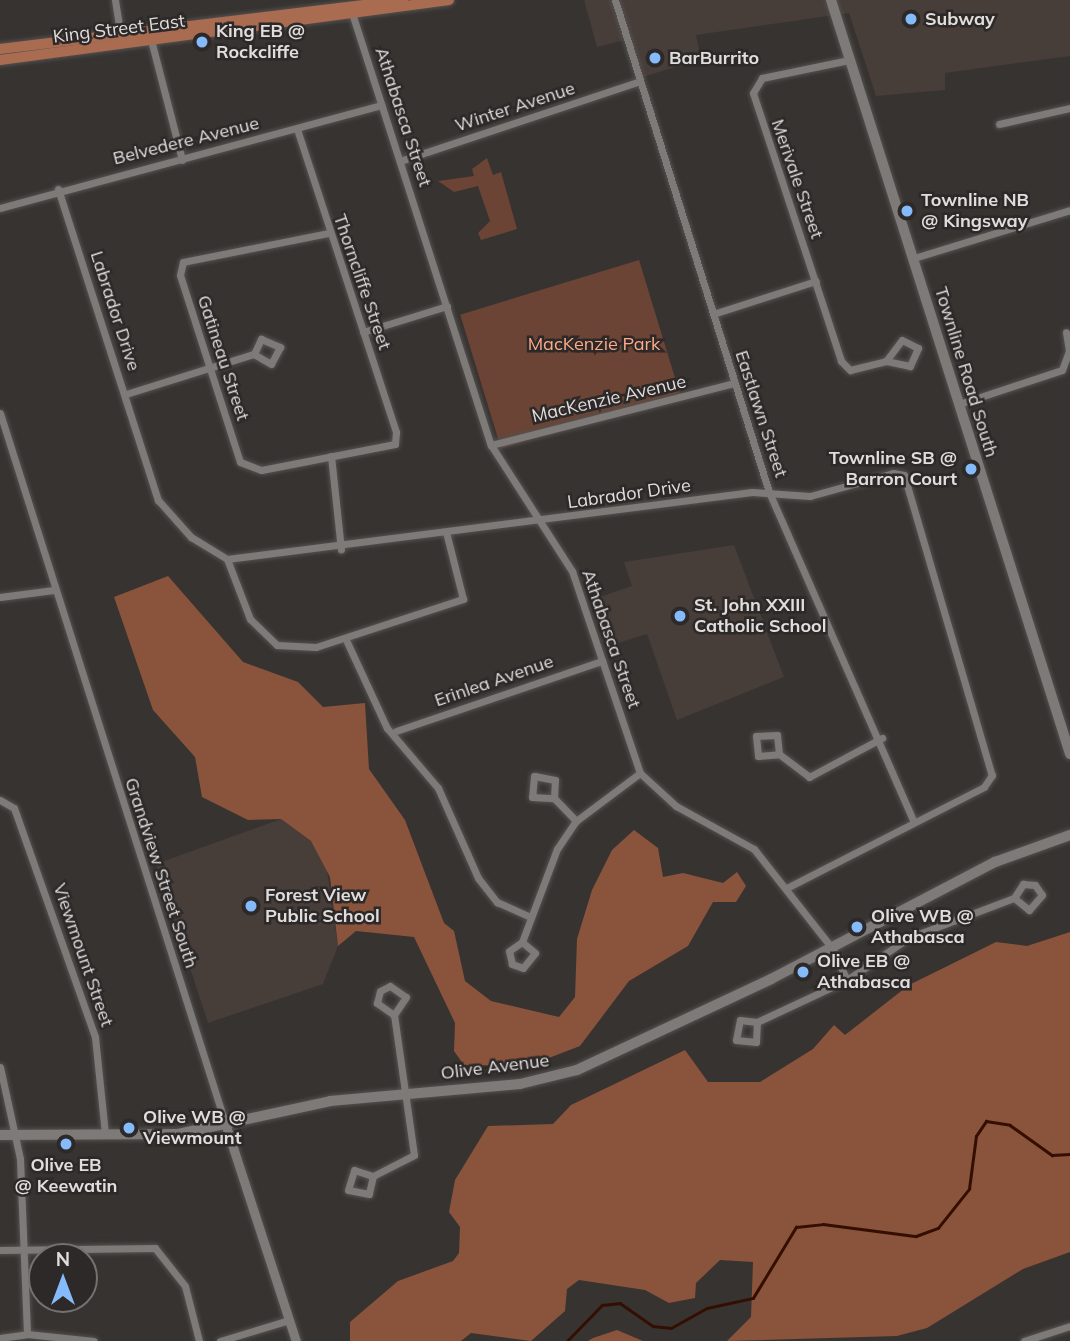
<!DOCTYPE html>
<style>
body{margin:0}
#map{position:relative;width:1070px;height:1341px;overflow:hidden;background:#373331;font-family:Mulish,sans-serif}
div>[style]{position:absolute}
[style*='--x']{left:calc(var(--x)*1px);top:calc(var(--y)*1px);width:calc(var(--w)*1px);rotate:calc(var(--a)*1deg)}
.built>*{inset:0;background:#473d39}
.green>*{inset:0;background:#6b4435;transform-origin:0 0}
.forest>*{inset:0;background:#8a533c}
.stream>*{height:2.5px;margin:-1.25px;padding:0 1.25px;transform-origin:1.25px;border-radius:1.25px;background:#340f01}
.roads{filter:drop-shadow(0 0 2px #545150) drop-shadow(0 0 2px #545150)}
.minor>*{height:7px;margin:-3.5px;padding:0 3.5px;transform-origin:3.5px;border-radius:3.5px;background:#7e7a78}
.tertiary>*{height:9px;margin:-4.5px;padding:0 4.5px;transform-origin:4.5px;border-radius:4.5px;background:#7e7a78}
.secondary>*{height:10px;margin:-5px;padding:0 5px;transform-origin:5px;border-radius:5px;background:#7e7a78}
.primary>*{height:10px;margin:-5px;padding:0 5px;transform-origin:5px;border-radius:5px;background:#a96c51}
.dots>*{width:19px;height:19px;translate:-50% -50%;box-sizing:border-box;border:4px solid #2c2928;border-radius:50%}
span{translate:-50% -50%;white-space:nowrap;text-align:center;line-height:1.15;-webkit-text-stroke:5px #2c2928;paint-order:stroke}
.poi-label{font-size:18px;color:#e0dddc;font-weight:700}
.left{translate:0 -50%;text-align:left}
.right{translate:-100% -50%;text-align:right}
.street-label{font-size:18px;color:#e0dddc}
.park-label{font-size:18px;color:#ffaa87}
.north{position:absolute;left:28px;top:1243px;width:70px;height:70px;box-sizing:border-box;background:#2c2928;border:2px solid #747170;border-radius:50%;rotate:0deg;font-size:19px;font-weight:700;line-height:28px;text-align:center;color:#e0dddc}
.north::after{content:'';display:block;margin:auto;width:24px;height:32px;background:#85bbfb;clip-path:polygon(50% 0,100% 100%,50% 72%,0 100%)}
</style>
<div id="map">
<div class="built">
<div style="clip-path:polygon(584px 0,1070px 0,1070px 56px,945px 73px,945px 90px,876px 96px,849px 13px,696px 35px,701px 59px,643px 77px,630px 39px,597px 47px)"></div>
<div style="clip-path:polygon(734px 545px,784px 677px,677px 720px,647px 634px,608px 646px,594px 599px,632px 586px,624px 562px)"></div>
<div style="clip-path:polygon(281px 819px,311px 841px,326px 863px,338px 946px,323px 984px,208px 1023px,156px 864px)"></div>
</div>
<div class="green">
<div style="clip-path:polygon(487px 158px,493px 175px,501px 172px,517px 229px,481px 240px,478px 233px,490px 221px,478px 186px,454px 192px,438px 181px,474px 176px,472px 169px)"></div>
<div style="left:639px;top:260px;width:140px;height:187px;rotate:73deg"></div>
</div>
<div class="forest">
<div style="clip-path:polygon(168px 576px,243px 662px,298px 682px,323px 707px,365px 703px,369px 769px,405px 820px,444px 923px,454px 931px,465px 981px,491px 1001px,559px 1017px,575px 997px,577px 939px,592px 890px,612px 850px,634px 830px,658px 848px,663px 877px,683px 873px,723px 883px,737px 872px,746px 886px,736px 902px,713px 902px,688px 946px,629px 981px,580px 1046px,528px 1066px,464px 1065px,454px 1051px,455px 1023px,414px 937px,356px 931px,338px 946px,330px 877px,311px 841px,281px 819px,248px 820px,202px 797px,195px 757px,153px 710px,114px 597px)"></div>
<div style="clip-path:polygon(1070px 932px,1070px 1252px,1023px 1269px,927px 1328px,897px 1336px,727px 1341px,751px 1317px,753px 1262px,720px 1260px,696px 1283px,695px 1298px,669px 1303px,645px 1290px,579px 1280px,567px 1289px,565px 1311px,531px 1341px,471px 1333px,461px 1341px,350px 1341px,350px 1322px,398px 1281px,453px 1261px,459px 1253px,460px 1227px,449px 1212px,455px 1180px,488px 1126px,553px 1124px,571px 1105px,685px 1050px,708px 1082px,760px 1082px,813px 1049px,834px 1025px,845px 1035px,909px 985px,996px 942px,1027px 946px)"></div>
<div style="clip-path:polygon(617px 1330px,643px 1341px,588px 1341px,593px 1338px)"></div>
</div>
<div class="stream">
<div style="--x:567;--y:1341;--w:50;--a:-45.8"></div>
<div style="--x:602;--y:1305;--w:18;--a:-6"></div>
<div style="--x:620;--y:1303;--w:40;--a:34.9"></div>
<div style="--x:653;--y:1326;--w:18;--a:6"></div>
<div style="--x:671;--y:1328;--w:41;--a:-29.1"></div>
<div style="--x:707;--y:1308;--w:47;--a:-12.3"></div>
<div style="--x:753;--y:1298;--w:83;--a:-58.8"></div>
<div style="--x:796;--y:1227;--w:27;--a:-6"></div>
<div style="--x:823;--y:1224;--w:94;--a:7.4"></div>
<div style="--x:916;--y:1236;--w:23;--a:-20"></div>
<div style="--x:938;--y:1228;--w:50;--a:-51.5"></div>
<div style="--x:969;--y:1189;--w:53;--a:-82.5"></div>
<div style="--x:976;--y:1136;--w:18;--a:-56"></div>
<div style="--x:986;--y:1121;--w:24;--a:9"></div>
<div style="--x:1010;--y:1125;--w:52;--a:35.5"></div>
<div style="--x:1052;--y:1155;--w:18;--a:-3"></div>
</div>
<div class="roads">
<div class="minor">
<div style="--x:115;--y:0;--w:38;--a:81"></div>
<div style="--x:615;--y:0;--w:516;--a:72.62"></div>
<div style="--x:769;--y:492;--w:360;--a:66.3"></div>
<div style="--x:351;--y:10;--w:457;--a:72.2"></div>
<div style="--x:491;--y:445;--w:150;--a:57.3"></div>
<div style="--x:572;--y:571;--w:213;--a:71.4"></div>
<div style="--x:640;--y:773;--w:49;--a:42.5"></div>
<div style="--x:676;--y:806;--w:89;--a:28.9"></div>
<div style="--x:754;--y:849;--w:126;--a:51.8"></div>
<div style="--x:832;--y:948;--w:35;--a:65"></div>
<div style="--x:150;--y:36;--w:128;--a:75.5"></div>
<div style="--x:849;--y:60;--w:89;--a:168.3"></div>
<div style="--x:762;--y:78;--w:17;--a:121"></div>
<div style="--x:753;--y:93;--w:282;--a:71.8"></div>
<div style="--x:841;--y:361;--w:13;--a:45"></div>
<div style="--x:850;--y:370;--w:37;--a:-14"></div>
<div style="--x:999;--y:124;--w:73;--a:-12.7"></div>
<div style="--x:297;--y:129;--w:319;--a:71.9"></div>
<div style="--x:396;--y:432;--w:12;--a:95"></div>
<div style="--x:395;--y:444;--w:136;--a:169"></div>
<div style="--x:261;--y:470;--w:22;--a:-159"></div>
<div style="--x:240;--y:462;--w:196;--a:-107.8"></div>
<div style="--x:180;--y:275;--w:13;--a:-77"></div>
<div style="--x:183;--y:262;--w:148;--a:-11.3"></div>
<div style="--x:400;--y:161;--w:253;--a:-18.4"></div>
<div style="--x:58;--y:189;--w:327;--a:72.2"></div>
<div style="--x:158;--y:500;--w:50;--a:48.3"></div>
<div style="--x:191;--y:537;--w:42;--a:31.4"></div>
<div style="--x:227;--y:559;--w:529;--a:-7.27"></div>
<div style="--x:752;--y:492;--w:58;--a:3.9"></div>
<div style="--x:810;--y:496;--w:86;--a:-15.5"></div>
<div style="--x:893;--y:473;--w:11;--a:10"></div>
<div style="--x:904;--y:475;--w:313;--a:73.7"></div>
<div style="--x:992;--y:775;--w:14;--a:124"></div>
<div style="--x:984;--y:787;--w:221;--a:152.9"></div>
<div style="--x:0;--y:208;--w:395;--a:-15.1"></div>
<div style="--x:914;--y:258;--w:163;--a:-17.1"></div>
<div style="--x:713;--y:314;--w:108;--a:-17.8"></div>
<div style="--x:363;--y:332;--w:88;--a:-17.2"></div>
<div style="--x:902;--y:340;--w:18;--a:27"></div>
<div style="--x:918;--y:348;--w:20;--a:114"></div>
<div style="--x:910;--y:366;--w:25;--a:-168"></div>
<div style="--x:886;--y:361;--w:26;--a:-53"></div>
<div style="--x:126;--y:394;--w:134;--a:-17.4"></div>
<div style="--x:254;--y:354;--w:17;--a:-65"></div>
<div style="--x:261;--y:339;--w:21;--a:23"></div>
<div style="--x:280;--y:347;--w:19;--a:118"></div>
<div style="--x:271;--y:364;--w:20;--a:-150"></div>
<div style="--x:959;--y:404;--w:108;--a:-18.3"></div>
<div style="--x:1062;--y:370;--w:20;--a:-70"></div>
<div style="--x:1069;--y:351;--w:19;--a:-99"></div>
<div style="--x:0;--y:413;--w:748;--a:72.41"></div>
<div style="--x:491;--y:445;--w:251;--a:-14.3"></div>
<div style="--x:331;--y:456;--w:94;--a:83.9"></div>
<div style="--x:227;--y:559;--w:64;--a:69"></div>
<div style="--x:250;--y:619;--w:37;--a:44"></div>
<div style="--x:277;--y:645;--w:39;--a:3"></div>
<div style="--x:316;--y:647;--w:155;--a:-18.1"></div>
<div style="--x:463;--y:599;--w:69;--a:-104.2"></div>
<div style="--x:0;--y:597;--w:54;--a:-7.4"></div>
<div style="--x:347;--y:642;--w:95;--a:65.1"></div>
<div style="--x:387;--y:728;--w:79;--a:49.6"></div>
<div style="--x:438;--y:788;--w:98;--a:66"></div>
<div style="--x:478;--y:878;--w:31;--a:52"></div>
<div style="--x:497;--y:902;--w:34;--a:24"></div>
<div style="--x:396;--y:731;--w:218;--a:-18.8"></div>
<div style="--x:779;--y:754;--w:19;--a:-96"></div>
<div style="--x:777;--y:735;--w:21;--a:177"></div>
<div style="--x:756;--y:736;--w:20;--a:84"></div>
<div style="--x:758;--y:756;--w:21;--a:-5"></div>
<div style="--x:779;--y:754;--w:38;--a:37"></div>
<div style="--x:809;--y:777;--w:83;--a:-28.1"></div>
<div style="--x:554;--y:798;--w:18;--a:-87"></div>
<div style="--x:555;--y:780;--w:21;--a:-169"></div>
<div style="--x:534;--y:776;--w:21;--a:95"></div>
<div style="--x:532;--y:797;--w:22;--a:3"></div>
<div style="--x:554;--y:798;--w:32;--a:46"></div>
<div style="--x:0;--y:800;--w:16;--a:30"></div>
<div style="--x:14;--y:808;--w:243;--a:70.5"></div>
<div style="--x:95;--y:1037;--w:98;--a:84.1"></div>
<div style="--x:522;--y:942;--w:17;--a:40"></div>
<div style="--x:535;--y:953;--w:19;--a:129"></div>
<div style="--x:523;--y:968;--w:12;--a:-160"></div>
<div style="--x:512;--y:964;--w:13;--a:-103"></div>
<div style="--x:509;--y:951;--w:16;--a:-35"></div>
<div style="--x:522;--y:942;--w:99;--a:-69.4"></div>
<div style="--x:557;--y:849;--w:34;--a:-56"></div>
<div style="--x:576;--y:821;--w:80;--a:-36.9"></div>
<div style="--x:757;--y:1022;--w:20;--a:93"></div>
<div style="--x:756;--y:1042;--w:20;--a:-174"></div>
<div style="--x:736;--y:1040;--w:20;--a:-79"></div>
<div style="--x:740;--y:1020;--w:17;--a:7"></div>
<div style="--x:757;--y:1022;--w:99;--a:-25"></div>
<div style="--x:847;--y:980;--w:74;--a:-34.5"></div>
<div style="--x:908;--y:938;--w:113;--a:-20.7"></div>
<div style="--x:1014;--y:898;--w:17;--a:-57"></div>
<div style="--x:1023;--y:884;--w:12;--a:5"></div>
<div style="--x:1035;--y:885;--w:12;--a:55"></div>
<div style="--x:1042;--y:895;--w:20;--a:131"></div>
<div style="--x:1029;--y:910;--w:19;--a:-141"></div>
<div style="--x:0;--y:1067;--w:94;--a:77.7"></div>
<div style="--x:20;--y:1159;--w:175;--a:87.7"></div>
<div style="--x:373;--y:1176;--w:18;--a:103"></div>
<div style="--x:369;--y:1194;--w:21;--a:-169"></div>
<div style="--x:348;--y:1190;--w:21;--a:-73"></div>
<div style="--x:354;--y:1170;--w:20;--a:18"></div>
<div style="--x:373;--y:1176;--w:46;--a:-27.1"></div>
<div style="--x:414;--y:1155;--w:141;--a:-98.1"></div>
<div style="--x:394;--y:1015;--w:21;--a:-145"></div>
<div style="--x:377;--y:1003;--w:12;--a:-76"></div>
<div style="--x:380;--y:991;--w:11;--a:-27"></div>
<div style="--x:390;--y:986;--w:19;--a:35"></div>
<div style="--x:406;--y:997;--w:22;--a:124"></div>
<div style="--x:0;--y:1250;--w:155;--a:-0.7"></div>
<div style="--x:155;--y:1248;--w:48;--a:51.7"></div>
<div style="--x:185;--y:1286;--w:57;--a:75.7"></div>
<div style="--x:0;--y:1338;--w:27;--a:-8"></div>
<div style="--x:27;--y:1334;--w:67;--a:6"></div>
<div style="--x:220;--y:1341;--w:72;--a:-16.9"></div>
<div style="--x:1024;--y:1341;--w:48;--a:-18.1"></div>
</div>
<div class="tertiary">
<div style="--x:226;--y:1126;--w:226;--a:72"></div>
</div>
<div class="secondary">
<div style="--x:831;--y:0;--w:791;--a:72.41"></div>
<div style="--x:0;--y:1135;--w:178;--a:-0.3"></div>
<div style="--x:178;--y:1134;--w:156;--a:-12.2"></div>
<div style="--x:330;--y:1101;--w:191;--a:-5.1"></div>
<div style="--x:520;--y:1084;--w:59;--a:-13.8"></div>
<div style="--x:577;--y:1070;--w:214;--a:-25.1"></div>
<div style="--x:771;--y:979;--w:253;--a:-27.6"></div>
<div style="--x:995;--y:862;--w:80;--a:-19.8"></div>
</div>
<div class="primary">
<div style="--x:0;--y:49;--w:406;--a:-6.9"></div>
<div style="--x:0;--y:60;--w:453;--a:-7.6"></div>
</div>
</div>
<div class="dots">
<div style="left:911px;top:19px;background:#85bbfb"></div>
<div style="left:202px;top:42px;background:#85bbfb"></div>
<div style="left:655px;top:58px;background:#85bbfb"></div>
<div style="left:907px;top:211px;background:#85bbfb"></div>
<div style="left:971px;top:469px;background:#85bbfb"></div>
<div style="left:680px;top:616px;background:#85bbfb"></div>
<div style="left:251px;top:906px;background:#85bbfb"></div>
<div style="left:857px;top:927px;background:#85bbfb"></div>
<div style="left:803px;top:972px;background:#85bbfb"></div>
<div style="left:129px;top:1128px;background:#85bbfb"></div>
<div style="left:66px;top:1144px;background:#85bbfb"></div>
</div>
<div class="poi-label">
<span class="left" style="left:925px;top:19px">Subway</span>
<span class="left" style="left:216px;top:42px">King EB @<br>Rockcliffe</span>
<span class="left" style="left:669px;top:58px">BarBurrito</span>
<span class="left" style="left:921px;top:211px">Townline NB<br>@ Kingsway</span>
<span class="right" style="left:957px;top:469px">Townline SB @<br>Barron Court</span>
<span class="left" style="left:694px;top:616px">St. John XXIII<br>Catholic School</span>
<span class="left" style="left:265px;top:906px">Forest View<br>Public School</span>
<span class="left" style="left:871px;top:927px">Olive WB @<br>Athabasca</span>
<span class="left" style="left:817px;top:972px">Olive EB @<br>Athabasca</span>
<span class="left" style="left:143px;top:1128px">Olive WB @<br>Viewmount</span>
<span style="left:66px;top:1176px">Olive EB<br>@ Keewatin</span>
</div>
<div class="street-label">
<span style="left:119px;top:29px;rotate:-7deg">King Street East</span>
<span style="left:515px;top:107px;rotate:-18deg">Winter Avenue</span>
<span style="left:403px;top:117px;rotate:72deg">Athabasca Street</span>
<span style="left:186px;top:141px;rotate:-14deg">Belvedere Avenue</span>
<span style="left:797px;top:179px;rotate:71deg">Merivale Street</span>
<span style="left:362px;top:282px;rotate:71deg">Thorncliffe Street</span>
<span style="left:115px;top:311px;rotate:72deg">Labrador Drive</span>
<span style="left:223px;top:358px;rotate:72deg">Gatineau Street</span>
<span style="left:966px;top:372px;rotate:73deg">Townline Road South</span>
<span style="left:609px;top:399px;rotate:-13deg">MacKenzie Avenue</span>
<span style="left:761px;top:414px;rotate:72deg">Eastlawn Street</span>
<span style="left:629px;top:494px;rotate:-8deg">Labrador Drive</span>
<span style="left:611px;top:639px;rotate:71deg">Athabasca Street</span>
<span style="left:494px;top:681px;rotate:-19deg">Erinlea Avenue</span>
<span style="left:161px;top:873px;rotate:72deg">Grandview Street South</span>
<span style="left:83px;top:955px;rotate:71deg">Viewmount Street</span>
<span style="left:495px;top:1067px;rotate:-7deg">Olive Avenue</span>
</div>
<div class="park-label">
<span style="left:594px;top:344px">MacKenzie Park</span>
</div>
<div class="north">N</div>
</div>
